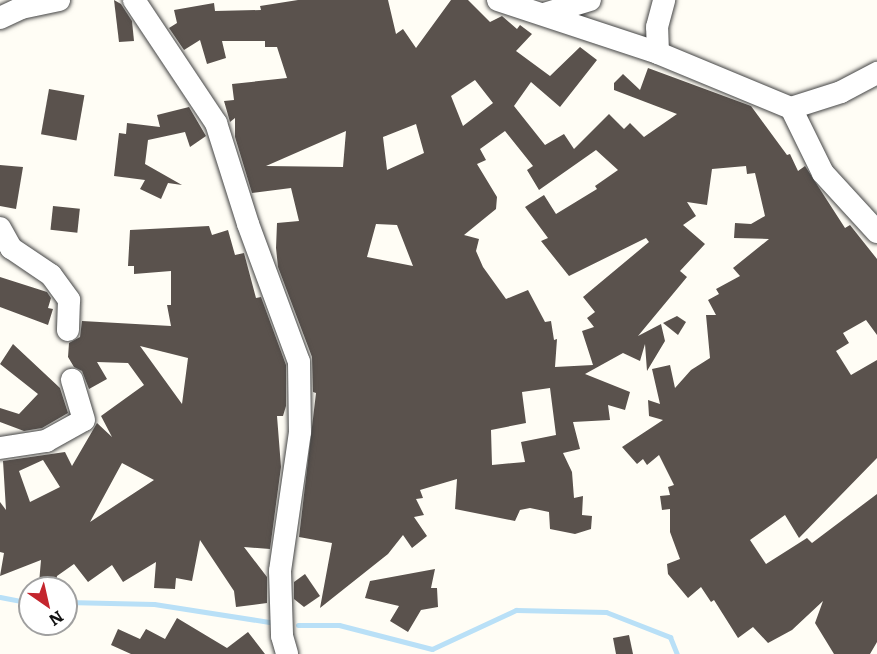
<!DOCTYPE html>
<style>
body{margin:0}
#map{position:relative;width:877px;height:654px;overflow:hidden;background:#fffdf5;font-family:Literata,serif}
div>[style]{position:absolute}
[style*='--x']{left:calc(var(--x)*1px);top:calc(var(--y)*1px);width:calc(var(--w)*1px);rotate:calc(var(--a)*1deg)}
.stream>*{height:5px;margin:-2.5px;padding:0 2.5px;transform-origin:2.5px;border-radius:2.5px;background:#b9e0f7}
.building>*{inset:0;background:#5a524d;transform-origin:0 0}
.roads{filter:drop-shadow(0 0 2px #444) drop-shadow(0 0 2px #444)}
.minor>*{height:22px;margin:-11px;padding:0 11px;transform-origin:11px;border-radius:11px;background:#fff}
span{translate:-50% -50%;white-space:nowrap;text-align:center;line-height:1.15;-webkit-text-stroke:6px #fff;paint-order:stroke}
.north{position:absolute;left:18px;top:576px;width:60px;height:60px;box-sizing:border-box;background:#fff;border:2px solid #a0a0a0;border-radius:50%;rotate:146deg;font-size:16px;font-weight:700;line-height:24px;text-align:center;color:#111}
.north::after{content:'';display:block;margin:auto;width:21px;height:27px;background:#c4262e;clip-path:polygon(50% 0,100% 100%,50% 72%,0 100%)}
</style>
<div id="map">
<div class="stream">
<div style="--x:0;--y:597;--w:31;--a:11"></div>
<div style="--x:66;--y:602;--w:88;--a:1.3"></div>
<div style="--x:154;--y:604;--w:123;--a:8.9"></div>
<div style="--x:298;--y:625;--w:41;--a:0"></div>
<div style="--x:339;--y:625;--w:96;--a:14.5"></div>
<div style="--x:432;--y:649;--w:93;--a:-24.9"></div>
<div style="--x:516;--y:610;--w:90;--a:1.3"></div>
<div style="--x:606;--y:612;--w:69;--a:21.3"></div>
<div style="--x:670;--y:637;--w:18;--a:68"></div>
</div>
<div class="building">
<div style="clip-path:polygon(114px 0,121px 4px,132px 21px,134px 41px,119px 42px)"></div>
<div style="clip-path:polygon(evenodd,298px 0,388px 0,396px 34px,403px 29px,416px 48px,451px 0,468px 0,490px 22px,502px 16px,517px 29px,520px 25px,532px 34px,516px 51px,550px 76px,580px 47px,597px 60px,560px 107px,531px 82px,514px 106px,545px 145px,564px 134px,574px 149px,609px 114px,624px 129px,630px 123px,644px 137px,677px 114px,614px 90px,614px 83px,623px 74px,640px 90px,648px 68px,751px 106px,787px 155px,790px 154px,798px 171px,805px 166px,845px 228px,850px 225px,877px 259px,877px 335px,866px 320px,843px 333px,849px 343px,836px 351px,851px 375px,877px 360px,877px 458px,799px 538px,785px 515px,750px 540px,766px 564px,807px 538px,812px 543px,877px 494px,877px 642px,870px 654px,834px 654px,815px 623px,823px 601px,792px 630px,768px 643px,753px 627px,738px 638px,714px 600px,711px 602px,701px 587px,688px 598px,668px 574px,667px 564px,680px 559px,670px 532px,670px 509px,662px 510px,660px 496px,670px 495px,668px 487px,674px 485px,659px 455px,647px 465px,643px 459px,637px 464px,622px 447px,663px 420px,649px 416px,648px 400px,660px 404px,652px 369px,670px 365px,675px 388px,691px 370px,710px 358px,706px 315px,716px 315px,708px 300px,719px 294px,716px 289px,740px 276px,733px 268px,769px 239px,734px 238px,735px 223px,751px 224px,765px 216px,755px 173px,747px 174px,746px 166px,712px 169px,707px 205px,687px 202px,696px 216px,683px 225px,705px 244px,680px 271px,687px 277px,638px 336px,661px 324px,665px 341px,647px 371px,645px 344px,640px 361px,623px 353px,585px 374px,630px 392px,625px 410px,608px 405px,610px 420px,573px 422px,580px 449px,563px 453px,572px 472px,574px 498px,583px 496px,582px 515px,592px 516px,591px 529px,575px 534px,550px 529px,549px 512px,530px 508px,520px 510px,515px 521px,455px 509px,457px 479px,420px 490px,423px 498px,416px 499px,424px 515px,414px 517px,427px 536px,412px 548px,403px 535px,388px 554px,320px 608px,332px 543px,299px 537px,316px 393px,313px 392px,312px 357px,278px 267px,276px 248px,277px 223px,299px 221px,291px 188px,252px 193px,235px 137px,235px 118px,230px 122px,224px 101px,234px 100px,232px 84px,287px 78px,277px 47px,265px 47px,265px 41px,222px 41px,226px 58px,207px 64px,200px 40px,184px 50px,169px 28px,177px 23px,174px 10px,214px 3px,215px 11px,261px 10px,260px 6px,298px 0,475px 80px,493px 103px,463px 126px,451px 96px,475px 80px,298px 0,416px 124px,424px 153px,387px 170px,383px 137px,416px 124px,298px 0,346px 131px,343px 167px,266px 166px,346px 131px,298px 0,505px 131px,533px 166px,527px 170px,539px 190px,596px 150px,618px 170px,595px 186px,597px 189px,556px 214px,544px 195px,525px 207px,548px 238px,541px 241px,569px 276px,646px 238px,649px 242px,583px 297px,595px 312px,587px 318px,594px 327px,582px 331px,593px 365px,555px 367px,557px 339px,554px 340px,551px 321px,545px 322px,528px 290px,506px 299px,483px 267px,476px 251px,479px 239px,464px 235px,496px 209px,497px 197px,477px 164px,486px 160px,480px 149px,505px 131px,298px 0,376px 224px,397px 225px,413px 266px,367px 257px,376px 224px,298px 0,550px 388px,556px 435px,521px 442px,525px 462px,492px 465px,491px 430px,526px 423px,522px 392px,550px 388px)"></div>
<div style="left:49px;top:89px;width:36px;height:46px;rotate:10deg"></div>
<div style="clip-path:polygon(189px 107px,206px 136px,190px 147px,185px 132px,148px 140px,145px 164px,182px 185px,168px 183px,161px 199px,140px 189px,145px 180px,114px 176px,119px 133px,126px 134px,127px 123px,160px 127px,157px 115px)"></div>
<div style="clip-path:polygon(0 165px,23px 167px,16px 209px,0 206px)"></div>
<div style="left:53px;top:206px;width:27px;height:24px;rotate:6deg"></div>
<div style="clip-path:polygon(evenodd,209px 226px,212px 235px,228px 230px,235px 255px,244px 253px,256px 298px,261px 297px,286px 365px,286px 406px,283px 416px,277px 416px,281px 467px,270px 549px,244px 547px,267px 577px,267px 603px,236px 607px,234px 591px,200px 540px,192px 581px,176px 578px,175px 589px,154px 588px,156px 562px,123px 582px,112px 565px,88px 582px,74px 564px,57px 576px,56px 584px,39px 583px,41px 560px,0 576px,4px 553px,0 552px,0 502px,6px 510px,3px 461px,65px 452px,72px 466px,97px 423px,112px 437px,101px 416px,144px 385px,128px 363px,97px 362px,107px 379px,89px 389px,82px 371px,74px 367px,68px 357px,69px 343px,80px 337px,82px 321px,171px 326px,167px 305px,171px 305px,171px 271px,134px 274px,134px 266px,128px 266px,130px 230px,209px 226px,140px 346px,188px 358px,182px 404px,140px 346px,209px 226px,43px 460px,60px 487px,30px 502px,19px 471px,43px 460px,209px 226px,122px 463px,154px 480px,90px 522px,122px 463px)"></div>
<div style="clip-path:polygon(0 277px,47px 292px,51px 298px,48px 308px,53px 309px,48px 325px,0 307px)"></div>
<div style="clip-path:polygon(677px 316px,686px 322px,678px 335px,663px 323px)"></div>
<div style="clip-path:polygon(13px 344px,60px 388px,68px 413px,42px 428px,24px 431px,0 422px,0 408px,19px 414px,38px 394px,0 364px)"></div>
<div style="clip-path:polygon(435px 569px,431px 588px,437px 588px,438px 607px,421px 610px,408px 632px,390px 621px,399px 606px,365px 598px,370px 581px)"></div>
<div style="clip-path:polygon(305px 574px,320px 596px,304px 607px,294px 599px,294px 582px)"></div>
<div style="clip-path:polygon(177px 618px,227px 648px,248px 632px,265px 654px,131px 654px,111px 645px,118px 629px,140px 639px,146px 629px,165px 639px)"></div>
<div style="clip-path:polygon(629px 635px,633px 654px,616px 654px,613px 638px)"></div>
</div>
<div class="roads">
<div class="minor">
<div style="--x:134;--y:0;--w:148;--a:56.3"></div>
<div style="--x:216;--y:123;--w:106;--a:72.4"></div>
<div style="--x:248;--y:224;--w:147;--a:69.7"></div>
<div style="--x:299;--y:362;--w:70;--a:89.2"></div>
<div style="--x:300;--y:432;--w:140;--a:98.2"></div>
<div style="--x:280;--y:571;--w:65;--a:88.2"></div>
<div style="--x:282;--y:636;--w:19;--a:74"></div>
<div style="--x:498;--y:0;--w:169;--a:18.3"></div>
<div style="--x:658;--y:53;--w:144;--a:22.5"></div>
<div style="--x:791;--y:108;--w:52;--a:-17.7"></div>
<div style="--x:841;--y:92;--w:41;--a:-27.8"></div>
<div style="--x:544;--y:14;--w:48;--a:-16.9"></div>
<div style="--x:0;--y:18;--w:23;--a:-25"></div>
<div style="--x:21;--y:8;--w:39;--a:-12"></div>
<div style="--x:658;--y:53;--w:26;--a:-92"></div>
<div style="--x:657;--y:27;--w:28;--a:-75"></div>
<div style="--x:791;--y:108;--w:72;--a:63.8"></div>
<div style="--x:823;--y:173;--w:80;--a:47.5"></div>
<div style="--x:0;--y:228;--w:23;--a:61"></div>
<div style="--x:11;--y:248;--w:48;--a:34"></div>
<div style="--x:51;--y:275;--w:31;--a:54"></div>
<div style="--x:69;--y:300;--w:30;--a:92"></div>
<div style="--x:0;--y:448;--w:47;--a:-8.7"></div>
<div style="--x:46;--y:441;--w:43;--a:-28.9"></div>
<div style="--x:84;--y:420;--w:42;--a:-106.7"></div>
</div>
</div>
<div class="north">N</div>
</div>
